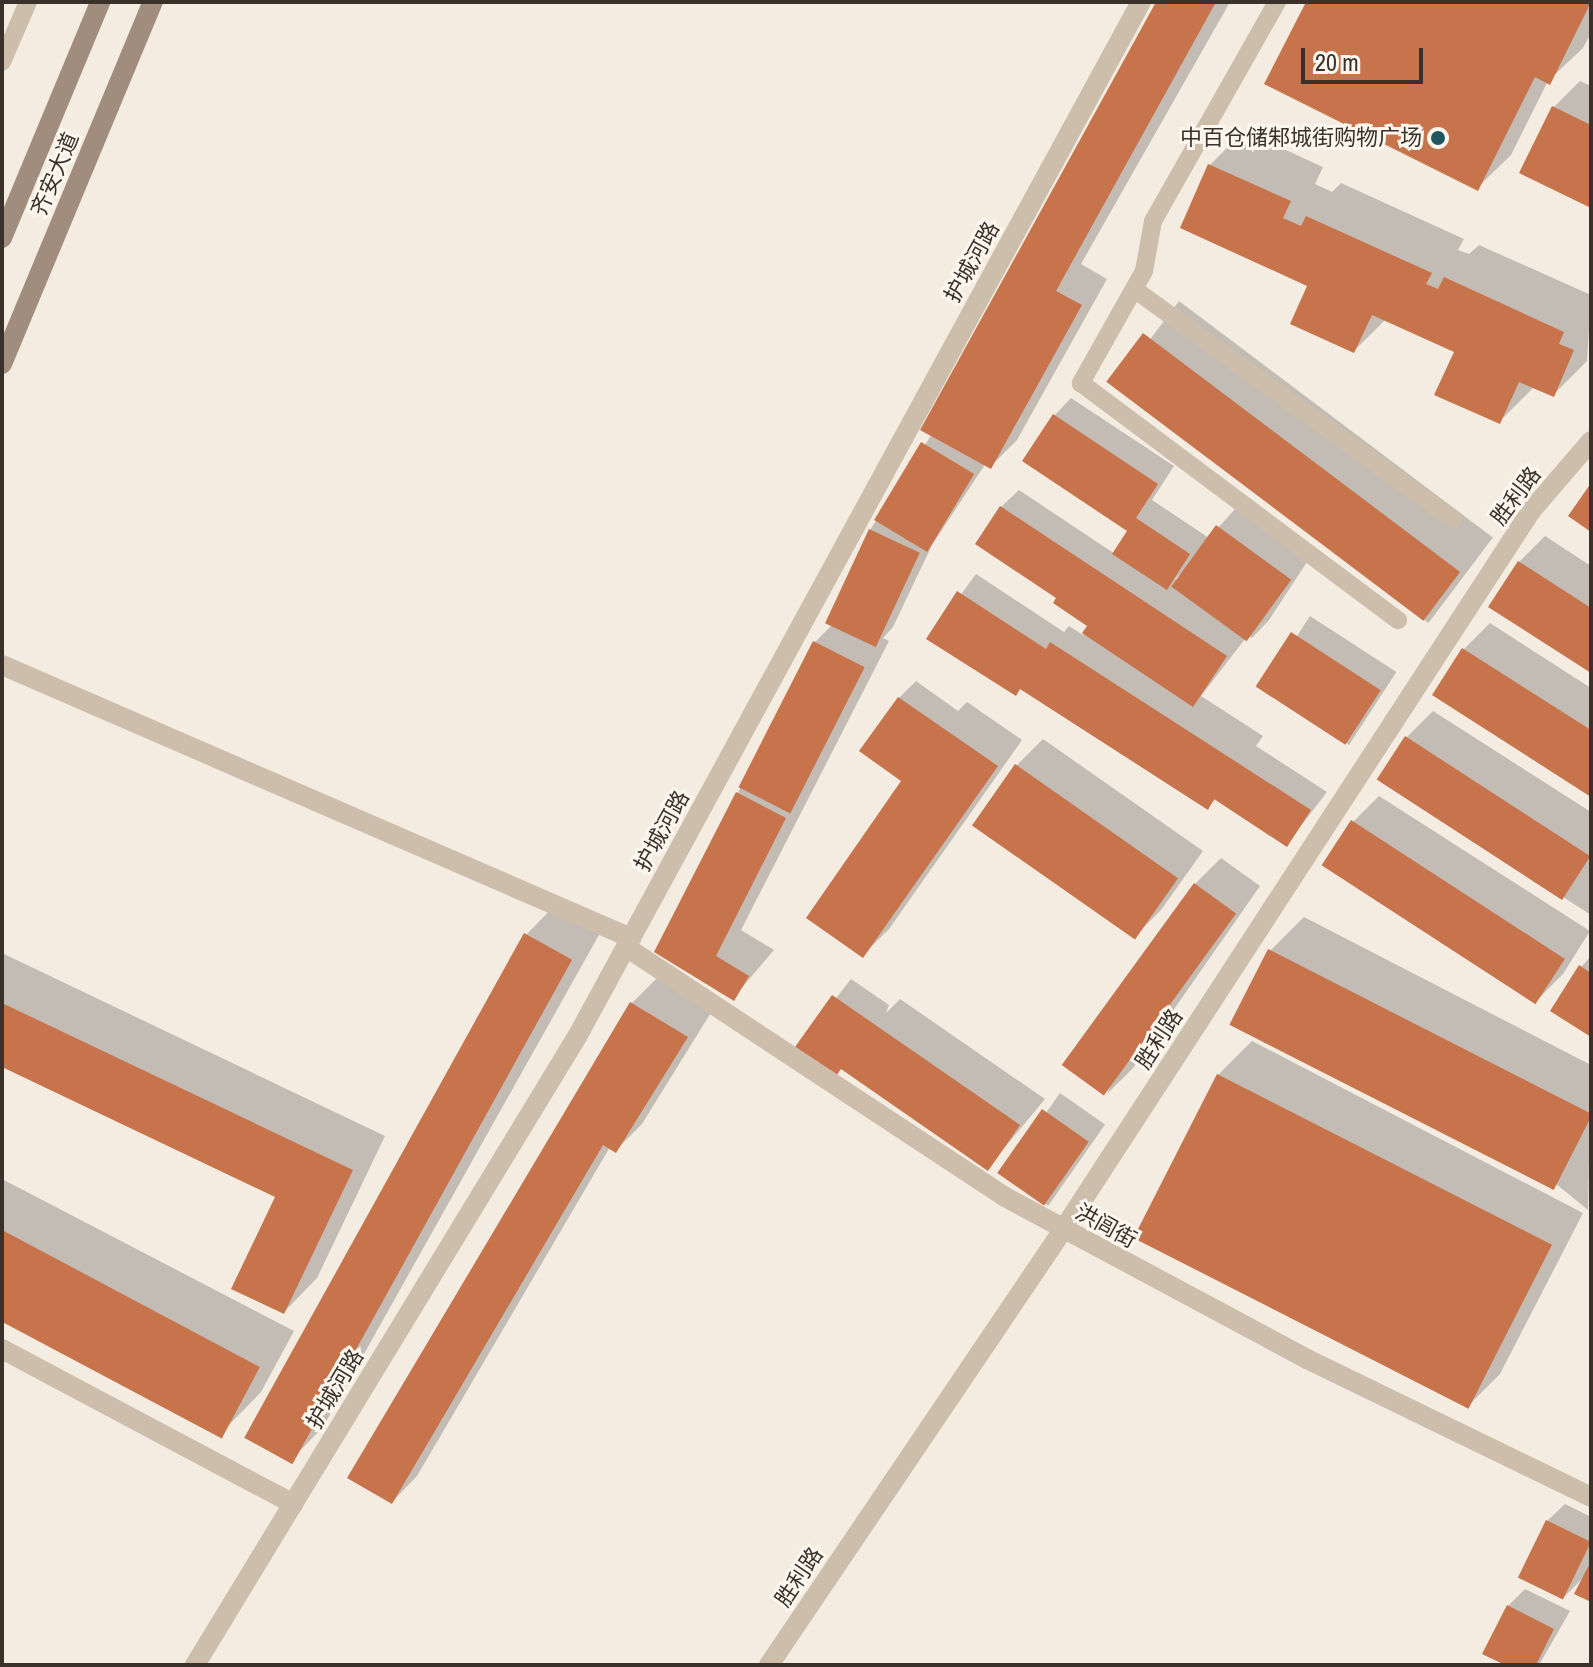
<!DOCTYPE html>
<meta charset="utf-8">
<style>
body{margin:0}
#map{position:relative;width:1593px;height:1667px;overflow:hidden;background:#f4ece1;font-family:"Archivo Narrow","Noto Sans SC",sans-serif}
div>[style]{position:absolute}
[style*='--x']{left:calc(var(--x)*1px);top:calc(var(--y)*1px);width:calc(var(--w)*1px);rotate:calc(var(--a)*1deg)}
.shadow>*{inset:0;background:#0003;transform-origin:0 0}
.building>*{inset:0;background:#c7734c;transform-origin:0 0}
.service>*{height:18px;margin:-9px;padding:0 9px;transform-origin:9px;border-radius:9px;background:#cdbeac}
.minor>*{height:20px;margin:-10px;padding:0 10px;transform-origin:10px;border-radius:10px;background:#cdbeac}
.secondary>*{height:20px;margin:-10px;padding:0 10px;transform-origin:10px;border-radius:10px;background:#a18d7d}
.dots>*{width:22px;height:22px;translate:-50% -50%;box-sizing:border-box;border:4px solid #fbf6ee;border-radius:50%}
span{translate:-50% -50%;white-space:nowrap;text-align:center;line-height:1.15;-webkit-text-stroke:6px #fbf6ee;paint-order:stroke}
.poi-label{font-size:22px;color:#3b312b}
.right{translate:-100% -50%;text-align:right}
.street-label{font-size:22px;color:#3b312b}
.frame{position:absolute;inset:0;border:4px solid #3b312b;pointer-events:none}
.scale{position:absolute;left:1301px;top:48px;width:122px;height:36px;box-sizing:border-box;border:4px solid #3b312b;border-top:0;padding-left:10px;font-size:24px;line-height:28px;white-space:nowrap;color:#3b312b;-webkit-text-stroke:6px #fbf6ee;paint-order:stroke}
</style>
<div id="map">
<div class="shadow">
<div style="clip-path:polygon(1159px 2px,1230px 2px,1081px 264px,1107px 279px,1017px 440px,991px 466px,986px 463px,932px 545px,893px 627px,883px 638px,889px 641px,741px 930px,774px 950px,733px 998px,657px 951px,815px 642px,832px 625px,870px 530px,932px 434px)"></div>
<div style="clip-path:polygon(1308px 2px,1591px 2px,1591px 33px,1583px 48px,1548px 81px,1511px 155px,1477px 188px)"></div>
<div style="clip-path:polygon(1580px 81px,1591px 86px,1591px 206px,1522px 172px,1554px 107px)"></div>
<div style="clip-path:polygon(1244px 131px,1323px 167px,1315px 184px,1332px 192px,1341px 183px,1464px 239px,1458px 250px,1469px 254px,1479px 245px,1591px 295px,1587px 361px,1553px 395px,1533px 388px,1499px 422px,1457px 351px,1386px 319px,1354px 351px,1310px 285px,1210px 165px)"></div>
<div style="left:1179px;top:301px;width:393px;height:107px;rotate:37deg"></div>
<div style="clip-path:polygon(evenodd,1071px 398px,1174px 466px,1152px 500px,1209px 538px,1235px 509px,1307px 562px,1269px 620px,1252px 638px,1248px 635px,1201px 696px,1263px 736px,1256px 746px,1327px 792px,1287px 844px,1217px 798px,1207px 808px,1021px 688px,929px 638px,976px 574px,1064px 632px,1069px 626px,1083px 635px,1090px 625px,1059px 597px,1001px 507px,1019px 490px,1115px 554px,1130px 530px,1054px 416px,1071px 398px,1190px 565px,1181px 582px,1175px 579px,1190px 565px)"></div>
<div style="clip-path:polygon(1545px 536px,1591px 566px,1591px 670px,1519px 562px)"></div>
<div style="left:1310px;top:616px;width:103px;height:87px;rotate:33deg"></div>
<div style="clip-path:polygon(1490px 623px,1591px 688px,1591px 794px,1435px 694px,1464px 649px)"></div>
<div style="clip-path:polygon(916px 681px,958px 711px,967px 702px,1022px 740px,889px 929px,863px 955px,908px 772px,899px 698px)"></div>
<div style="clip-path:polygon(1433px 711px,1591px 812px,1591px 915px,1380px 779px,1407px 737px)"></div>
<div style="clip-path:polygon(1043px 739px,1203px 851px,1161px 910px,1135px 936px,975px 825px,1017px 765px)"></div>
<div style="clip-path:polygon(1379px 796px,1590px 931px,1563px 974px,1537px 1000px,1353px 822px)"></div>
<div style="clip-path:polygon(1221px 858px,1260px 886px,1133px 1068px,1107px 1094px,1195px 884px)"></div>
<div style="clip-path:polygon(559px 901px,604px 926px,323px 1427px,290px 1461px,526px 935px)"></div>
<div style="clip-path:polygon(1304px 917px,1591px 1065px,1588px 1210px,1270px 951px)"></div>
<div style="clip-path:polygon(2px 953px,385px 1136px,317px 1278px,284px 1312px,278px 1196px,2px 1065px)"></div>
<div style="clip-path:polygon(1591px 956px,1591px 1035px,1581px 967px)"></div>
<div style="clip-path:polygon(658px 977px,712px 1011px,642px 1124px,616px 1150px,610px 1147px,417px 1476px,392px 1502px,632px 1003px)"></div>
<div style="clip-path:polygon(851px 979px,889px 1005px,886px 1013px,900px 999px,1045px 1099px,987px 1169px,842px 1067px,798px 1047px)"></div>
<div style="clip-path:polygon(1252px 1041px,1583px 1213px,1500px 1374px,1466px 1408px,1218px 1075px)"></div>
<div style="left:1060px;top:1093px;width:55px;height:99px;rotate:35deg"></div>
<div style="clip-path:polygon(2px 1179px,294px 1331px,261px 1392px,228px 1426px,2px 1309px)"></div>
<div style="clip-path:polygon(1565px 1504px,1591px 1517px,1591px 1600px,1585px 1576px,1563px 1598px,1547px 1521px)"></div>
<div style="clip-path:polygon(1525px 1589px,1570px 1611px,1539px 1665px,1509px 1665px,1508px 1606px)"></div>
</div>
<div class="building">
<div style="clip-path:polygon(1156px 2px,1216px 2px,1056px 291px,1082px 305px,991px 469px,920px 430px)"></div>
<div style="clip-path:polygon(1306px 2px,1591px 2px,1550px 85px,1535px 77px,1478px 191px,1264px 84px)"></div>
<div style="clip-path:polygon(1552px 106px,1591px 125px,1591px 208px,1519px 173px)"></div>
<div style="clip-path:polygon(1208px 164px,1291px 201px,1283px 218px,1301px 226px,1306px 216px,1432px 273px,1426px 284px,1438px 289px,1444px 277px,1564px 332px,1559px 344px,1574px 350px,1554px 397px,1519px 382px,1500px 424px,1434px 395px,1454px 352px,1372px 315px,1354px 353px,1290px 324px,1307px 286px,1180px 228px)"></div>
<div style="left:1143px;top:333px;width:397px;height:61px;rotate:37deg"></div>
<div style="clip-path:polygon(1053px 414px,1158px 484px,1136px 518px,1190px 554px,1167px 590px,1112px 554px,1127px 531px,1022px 461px)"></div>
<div style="left:921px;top:442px;width:62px;height:91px;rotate:31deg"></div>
<div style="clip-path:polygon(1591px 483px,1591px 532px,1568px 516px)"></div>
<div style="clip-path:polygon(1000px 506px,1227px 656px,1193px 707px,1082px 633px,1087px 626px,1053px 603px,1056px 598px,975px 544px)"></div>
<div style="left:1216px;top:525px;width:93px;height:76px;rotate:36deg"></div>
<div style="left:869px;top:529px;width:56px;height:104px;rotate:25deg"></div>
<div style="clip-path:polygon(1518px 561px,1591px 608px,1591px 673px,1488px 607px)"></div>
<div style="clip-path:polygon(957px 591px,1046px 649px,1050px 642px,1311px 810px,1287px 847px,1214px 799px,1208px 810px,1020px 689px,1016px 696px,926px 639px)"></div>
<div style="left:1291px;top:632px;width:107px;height:65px;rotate:33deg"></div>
<div style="left:813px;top:641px;width:58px;height:164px;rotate:27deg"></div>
<div style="clip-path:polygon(1462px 648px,1591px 730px,1591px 797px,1432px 695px)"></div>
<div style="clip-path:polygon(898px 697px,998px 766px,863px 958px,806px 918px,901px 781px,859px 751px)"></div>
<div style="left:1405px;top:736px;width:221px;height:52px;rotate:33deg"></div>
<div style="left:1015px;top:764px;width:199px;height:75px;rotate:35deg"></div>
<div style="clip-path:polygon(736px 792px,786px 818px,716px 956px,749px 976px,734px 1001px,654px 952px)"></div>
<div style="left:1351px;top:820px;width:255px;height:54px;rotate:33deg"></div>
<div style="left:1194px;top:883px;width:52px;height:225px;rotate:36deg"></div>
<div style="left:524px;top:933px;width:55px;height:577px;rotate:29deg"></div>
<div style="left:1268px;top:949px;width:364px;height:85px;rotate:27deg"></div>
<div style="clip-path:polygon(1579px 965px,1591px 973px,1591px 1037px,1550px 1011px)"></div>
<div style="clip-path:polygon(832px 995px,1020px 1125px,988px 1171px,841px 1069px,836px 1076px,795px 1047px)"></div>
<div style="clip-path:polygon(630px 1002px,688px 1037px,616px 1153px,603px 1145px,392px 1504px,347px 1478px)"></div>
<div style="clip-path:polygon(2px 1003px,353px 1170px,284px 1314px,231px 1289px,275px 1197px,2px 1067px)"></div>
<div style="left:1217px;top:1074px;width:376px;height:184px;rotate:27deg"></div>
<div style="left:1042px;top:1109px;width:57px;height:78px;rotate:35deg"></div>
<div style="left:2px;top:1230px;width:292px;height:81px;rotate:28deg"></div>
<div style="left:1546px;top:1520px;width:50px;height:64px;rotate:26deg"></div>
<div style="clip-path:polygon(1591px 1561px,1591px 1602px,1574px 1594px)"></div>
<div style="clip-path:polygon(1507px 1605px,1554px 1629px,1536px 1665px,1505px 1665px,1482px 1654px)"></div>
</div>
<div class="service">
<div style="--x:1277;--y:2;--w:252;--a:119.5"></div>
<div style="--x:1153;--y:221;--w:51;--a:100.2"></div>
<div style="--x:1144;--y:271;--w:129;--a:119.4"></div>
<div style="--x:1081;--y:383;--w:396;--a:36.8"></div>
<div style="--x:2;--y:62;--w:65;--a:-66.6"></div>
<div style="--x:1134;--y:289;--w:393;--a:35.8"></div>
</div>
<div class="minor">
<div style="--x:2;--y:665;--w:686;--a:23.46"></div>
<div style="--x:626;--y:947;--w:454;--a:33.4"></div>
<div style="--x:1005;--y:1197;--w:343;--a:28.2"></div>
<div style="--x:1307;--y:1359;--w:316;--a:25.9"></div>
<div style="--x:2;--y:1349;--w:330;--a:28"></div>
<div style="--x:195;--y:1665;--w:737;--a:-58.7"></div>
<div style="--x:578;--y:1035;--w:1176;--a:-61.41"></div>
<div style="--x:769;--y:1665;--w:525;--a:-55.95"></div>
<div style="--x:1063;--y:1230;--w:858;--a:-56.94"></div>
<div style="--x:1531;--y:511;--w:92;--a:-49.4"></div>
</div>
<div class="secondary">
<div style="--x:2;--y:238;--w:256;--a:-67.4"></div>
<div style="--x:2;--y:364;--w:392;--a:-67.4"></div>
</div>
<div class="dots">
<div style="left:1438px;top:138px;background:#1f555d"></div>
</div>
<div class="poi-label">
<span class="right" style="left:1422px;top:138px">中百仓储邾城街购物广场</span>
</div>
<div class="street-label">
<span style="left:55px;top:174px;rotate:-67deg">齐安大道</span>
<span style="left:972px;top:262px;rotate:-61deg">护城河路</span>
<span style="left:1516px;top:496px;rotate:-53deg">胜利路</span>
<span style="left:662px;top:831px;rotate:-61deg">护城河路</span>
<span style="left:1159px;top:1039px;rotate:-57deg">胜利路</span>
<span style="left:1106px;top:1226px;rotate:29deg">洪闾街</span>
<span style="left:335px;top:1389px;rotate:-59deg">护城河路</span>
<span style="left:799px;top:1577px;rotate:-56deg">胜利路</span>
</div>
<div class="frame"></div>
<div class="scale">20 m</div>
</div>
